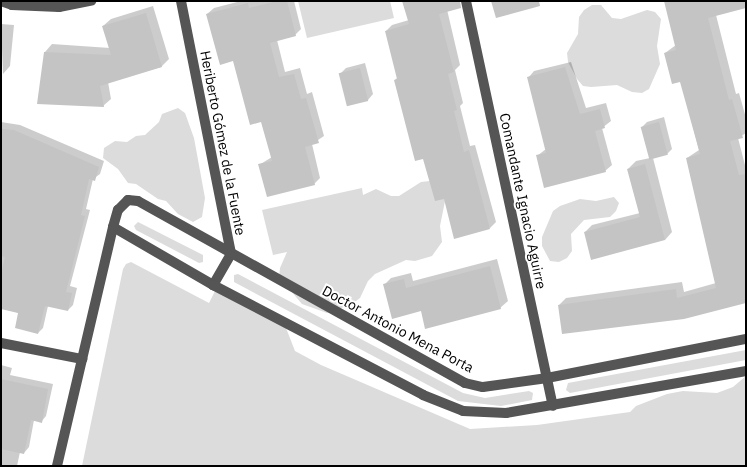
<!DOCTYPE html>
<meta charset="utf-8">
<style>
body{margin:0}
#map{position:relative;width:747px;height:467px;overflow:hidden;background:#fff;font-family:"IBM Plex Sans",sans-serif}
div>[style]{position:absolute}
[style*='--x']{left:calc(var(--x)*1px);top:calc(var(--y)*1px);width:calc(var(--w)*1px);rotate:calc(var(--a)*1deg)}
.green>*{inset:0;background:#dcdcdc}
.shadow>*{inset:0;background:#0003}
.building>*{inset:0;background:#c4c4c4;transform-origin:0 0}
.minor>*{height:10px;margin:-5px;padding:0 5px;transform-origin:5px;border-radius:5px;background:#555}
span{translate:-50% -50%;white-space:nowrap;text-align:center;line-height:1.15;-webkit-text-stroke:4px #fff;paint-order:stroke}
.street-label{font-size:14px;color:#000}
.frame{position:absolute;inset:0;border:2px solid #000;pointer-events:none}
</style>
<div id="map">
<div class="green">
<div style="clip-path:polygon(298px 1px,390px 1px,394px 18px,307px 38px)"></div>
<div style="clip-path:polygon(592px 5px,601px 5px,612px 18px,621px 19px,647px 10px,655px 12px,661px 19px,657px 46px,660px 64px,649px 89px,642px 93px,632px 92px,617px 85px,591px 87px,583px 86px,577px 79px,568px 62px,567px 53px,578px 34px,579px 17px,584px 10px)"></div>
<div style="clip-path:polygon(178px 108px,185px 113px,194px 138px,205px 198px,202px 217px,193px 222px,178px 214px,166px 201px,158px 199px,136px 184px,128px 183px,118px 169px,103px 158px,104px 148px,115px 141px,127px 142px,136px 136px,145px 135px,159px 122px,162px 114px)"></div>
<div style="clip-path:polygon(430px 181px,443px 192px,445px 201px,440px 226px,442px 242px,432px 256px,415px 261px,406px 260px,375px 274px,368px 281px,360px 298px,352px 304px,327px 313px,302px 304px,279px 277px,280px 268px,287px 252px,273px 255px,262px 210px,362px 188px,363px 195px,376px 189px,391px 196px,399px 196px,421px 182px)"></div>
<div style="clip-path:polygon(614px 197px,619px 203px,616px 211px,610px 217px,584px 220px,571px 234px,572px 251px,567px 258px,559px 262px,550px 261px,542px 246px,542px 237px,553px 211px,560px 206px,580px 199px,596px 201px)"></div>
<div style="clip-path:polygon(138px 222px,203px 255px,203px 262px,199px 263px,136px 230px,134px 226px)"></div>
<div style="clip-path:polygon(131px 262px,209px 303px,215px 291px,286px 328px,295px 351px,321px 365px,470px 429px,537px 425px,630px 412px,636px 406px,667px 394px,683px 391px,717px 393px,733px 387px,746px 376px,746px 466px,82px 466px,123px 269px,126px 264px)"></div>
<div style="clip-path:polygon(238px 274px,463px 393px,485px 398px,529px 391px,533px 393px,532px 400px,501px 406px,458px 401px,234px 282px,234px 275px)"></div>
<div style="clip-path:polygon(746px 350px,746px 360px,570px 393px,566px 390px,568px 383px)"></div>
</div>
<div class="shadow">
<div style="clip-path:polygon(241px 1px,294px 1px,301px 29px,295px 35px,277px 40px,285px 72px,300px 68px,307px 94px,312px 92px,324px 136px,312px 144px,320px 178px,314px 184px,259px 165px,272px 157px,262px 121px,234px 60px,207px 14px,214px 8px)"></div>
<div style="clip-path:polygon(403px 1px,445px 1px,460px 65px,455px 70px,463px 103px,460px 106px,470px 146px,475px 145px,496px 222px,490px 228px,444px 197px,424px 158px,395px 80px,398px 77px,386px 31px,392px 25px,409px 20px)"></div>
<div style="clip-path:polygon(665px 1px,732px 1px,716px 15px,736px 94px,739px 93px,746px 118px,746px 133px,738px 138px,746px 169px,746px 302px,559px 305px,566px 298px,682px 282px,684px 292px,716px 283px,687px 158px,699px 150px,681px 80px,665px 53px,676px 45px)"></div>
<div style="clip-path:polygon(153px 6px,169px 59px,161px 67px,108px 82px,111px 99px,103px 106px,38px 103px,45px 52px,52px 44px,110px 48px,103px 26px,111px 19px)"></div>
<div style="clip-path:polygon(1px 24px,14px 25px,10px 66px,3px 74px)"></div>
<div style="clip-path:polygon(571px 62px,586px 108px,606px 103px,611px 121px,602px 128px,612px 165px,605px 171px,537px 156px,546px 149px,528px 78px,534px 71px)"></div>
<div style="clip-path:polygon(365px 63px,373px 94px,368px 100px,349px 105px,340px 74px,346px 68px)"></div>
<div style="clip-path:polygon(664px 117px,672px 149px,667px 154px,653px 158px,672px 232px,665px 240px,585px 232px,592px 225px,640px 213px,628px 169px,636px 161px,650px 158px,642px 127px,647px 122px)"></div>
<div style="clip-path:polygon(1px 122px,20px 125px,104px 161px,100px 174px,93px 179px,86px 209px,90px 210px,70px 286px,77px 288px,73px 305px,68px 310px,48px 306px,43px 328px,38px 333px,19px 313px,1px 308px)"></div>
<div style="clip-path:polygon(497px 259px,508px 301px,500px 308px,421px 310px,384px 285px,391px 278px,411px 273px,413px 281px)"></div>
<div style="clip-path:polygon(1px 365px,12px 368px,10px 375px,53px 384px,46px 416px,41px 422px,34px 420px,29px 447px,24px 453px,20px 452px,17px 466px,1px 466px)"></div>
</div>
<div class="building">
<div style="clip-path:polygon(278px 1px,287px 1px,296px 36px,270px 43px,279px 77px,294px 74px,301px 99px,306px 98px,319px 143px,305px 147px,315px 185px,267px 197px,258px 164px,272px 161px,261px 122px,250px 125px,233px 61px,220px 65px,206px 14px,248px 3px,249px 8px)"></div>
<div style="clip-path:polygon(402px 1px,460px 1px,461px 8px,439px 14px,454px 72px,448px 74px,457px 110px,454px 111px,464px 152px,469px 150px,490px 229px,454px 239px,444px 199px,435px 201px,423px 159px,415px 161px,394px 80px,397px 79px,385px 31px,409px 24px)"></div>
<div style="clip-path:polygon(491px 1px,539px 1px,540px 6px,496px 18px)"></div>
<div style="clip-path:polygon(664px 1px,746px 1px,746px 8px,708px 18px,729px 100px,732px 99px,743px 138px,730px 141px,739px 175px,746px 174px,746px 303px,684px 319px,562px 334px,558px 305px,676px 289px,677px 298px,716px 288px,686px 158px,700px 154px,680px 82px,672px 84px,664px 53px,676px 50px)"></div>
<div style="clip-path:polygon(146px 13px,162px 67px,100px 86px,104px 107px,37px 104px,44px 52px,111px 55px,102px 26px)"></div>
<div style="clip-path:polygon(565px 67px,580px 114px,600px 109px,605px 128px,595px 131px,606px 172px,544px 188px,536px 155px,546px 153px,527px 77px)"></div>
<div style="left:360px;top:68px;width:34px;height:22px;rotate:76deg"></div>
<div style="left:659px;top:122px;width:34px;height:19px;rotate:75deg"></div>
<div style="clip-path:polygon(1px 129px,14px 130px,99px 167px,95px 181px,89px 179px,81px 215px,85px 216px,66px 292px,72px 293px,68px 311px,45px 306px,38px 334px,15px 328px,18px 313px,1px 309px,1px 274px,5px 257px,1px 256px)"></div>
<div style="clip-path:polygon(645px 164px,665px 240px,591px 260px,584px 232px,640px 217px,627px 169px)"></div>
<div style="clip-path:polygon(490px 266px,501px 309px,425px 329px,421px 311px,392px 319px,383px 284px,404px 279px,406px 288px)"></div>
<div style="clip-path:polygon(1px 379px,48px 389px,42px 423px,31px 420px,24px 454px,1px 449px)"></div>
</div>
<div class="minor">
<div style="--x:1;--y:1;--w:12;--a:20"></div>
<div style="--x:12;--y:5;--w:47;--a:2.4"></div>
<div style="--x:59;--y:7;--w:33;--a:-11"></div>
<div style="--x:181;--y:1;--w:258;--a:78.8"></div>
<div style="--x:231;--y:254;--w:36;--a:120"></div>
<div style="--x:466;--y:1;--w:414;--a:77.9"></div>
<div style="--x:113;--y:227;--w:116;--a:30.1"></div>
<div style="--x:213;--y:285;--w:237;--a:27.6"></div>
<div style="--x:423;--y:395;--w:43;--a:21.8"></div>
<div style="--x:463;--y:411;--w:43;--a:2.7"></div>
<div style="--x:506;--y:413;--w:244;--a:-9.9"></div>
<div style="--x:1;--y:343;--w:83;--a:11.2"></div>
<div style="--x:57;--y:466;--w:245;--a:-76.8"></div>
<div style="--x:113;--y:227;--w:18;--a:-74"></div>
<div style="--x:118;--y:210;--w:14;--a:-45"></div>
<div style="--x:128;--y:200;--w:10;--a:6"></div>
<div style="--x:138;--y:201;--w:374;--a:29.1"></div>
<div style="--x:465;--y:383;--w:18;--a:13"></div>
<div style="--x:483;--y:387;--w:65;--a:-8"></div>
<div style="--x:547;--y:378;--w:203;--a:-11.1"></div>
</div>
<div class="street-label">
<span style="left:223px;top:143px;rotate:79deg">Heriberto Gómez de la Fuente</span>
<span style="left:523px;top:201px;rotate:78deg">Comandante Ignacio Aguirre</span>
<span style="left:398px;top:329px;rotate:28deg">Doctor Antonio Mena Porta</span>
</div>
<div class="frame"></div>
</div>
